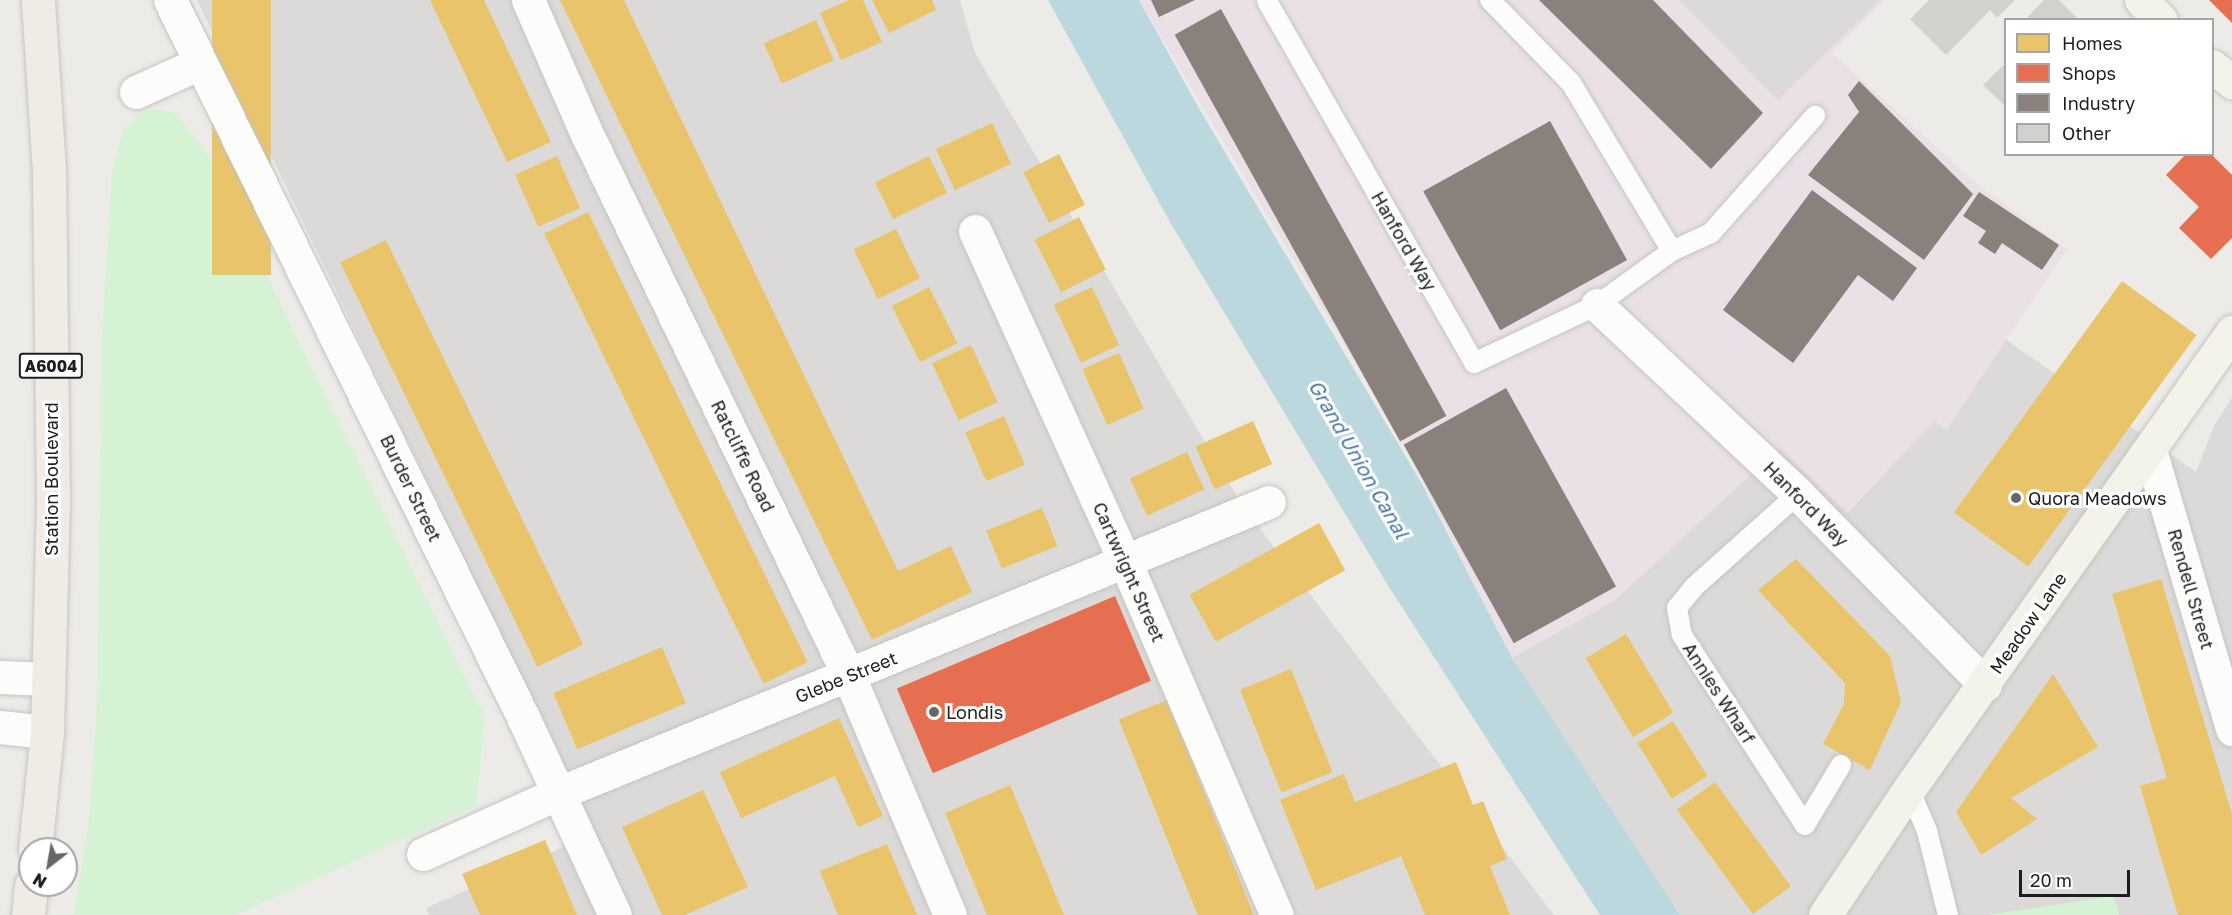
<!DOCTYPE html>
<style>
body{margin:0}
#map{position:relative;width:2232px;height:915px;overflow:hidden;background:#edebe7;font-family:"Golos Text",sans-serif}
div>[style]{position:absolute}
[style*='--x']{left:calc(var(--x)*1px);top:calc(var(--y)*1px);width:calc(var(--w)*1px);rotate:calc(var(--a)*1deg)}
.residential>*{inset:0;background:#dcdad8}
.industrial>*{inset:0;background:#eae0e6}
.religious>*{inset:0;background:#dbdad8}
.park>*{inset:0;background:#d6f2d5}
.water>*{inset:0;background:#bbd8df}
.homes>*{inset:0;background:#e9c46a;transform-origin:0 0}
.shops>*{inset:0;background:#e76f51;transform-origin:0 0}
.industry>*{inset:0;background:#8a817c;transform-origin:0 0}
.building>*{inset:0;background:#d3d1ce}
.roads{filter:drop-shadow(0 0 2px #c5c4c3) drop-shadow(0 0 2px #c5c4c3)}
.lane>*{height:20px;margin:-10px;padding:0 10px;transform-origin:10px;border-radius:10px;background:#fcfcfb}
.street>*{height:33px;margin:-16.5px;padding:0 16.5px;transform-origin:16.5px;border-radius:16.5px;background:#fcfcfb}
.secondary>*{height:33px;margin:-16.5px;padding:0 16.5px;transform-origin:16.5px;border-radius:16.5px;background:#f3f3ea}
.primary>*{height:33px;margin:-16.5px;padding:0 16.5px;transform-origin:16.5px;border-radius:16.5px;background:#f0ece5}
.dots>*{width:16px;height:16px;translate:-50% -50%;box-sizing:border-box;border:3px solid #fff;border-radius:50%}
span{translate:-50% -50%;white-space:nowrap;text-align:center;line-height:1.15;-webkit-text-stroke:6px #fff;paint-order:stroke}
.shield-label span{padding:2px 4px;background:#fff;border:2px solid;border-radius:4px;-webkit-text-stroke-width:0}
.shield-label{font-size:16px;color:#1e1e1e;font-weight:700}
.street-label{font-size:18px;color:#1e1e1e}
.poi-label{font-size:18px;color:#1e1e1e}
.left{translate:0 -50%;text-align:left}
.water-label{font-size:20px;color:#4a78a3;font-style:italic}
.legend{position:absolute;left:2004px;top:18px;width:210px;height:138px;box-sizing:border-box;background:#fff;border:2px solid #a5a5a5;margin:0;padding:8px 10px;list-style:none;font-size:18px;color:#1e1e1e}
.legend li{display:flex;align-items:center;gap:12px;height:30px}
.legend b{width:30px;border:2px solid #a5a5a5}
.north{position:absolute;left:18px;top:837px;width:60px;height:60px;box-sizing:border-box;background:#fff;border:2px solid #a5a5a5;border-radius:50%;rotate:211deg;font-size:16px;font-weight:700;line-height:24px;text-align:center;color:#1e1e1e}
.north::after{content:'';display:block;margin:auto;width:21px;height:27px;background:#666664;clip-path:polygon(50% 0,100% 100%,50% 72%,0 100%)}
.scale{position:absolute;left:2019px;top:870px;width:111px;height:27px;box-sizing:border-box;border:3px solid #1e1e1e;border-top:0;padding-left:8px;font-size:18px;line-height:21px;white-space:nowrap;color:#1e1e1e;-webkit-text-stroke:4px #fff;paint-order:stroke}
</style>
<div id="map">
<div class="residential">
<div style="clip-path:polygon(197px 0,960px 0,975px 53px,1243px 506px,1554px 915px,429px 915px,426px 908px,595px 833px)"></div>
<div style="clip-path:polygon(2005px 339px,2196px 472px,2213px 428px,2232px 397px,2232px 915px,1634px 915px,1512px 658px,1615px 600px,1780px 447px,1848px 512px,1935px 420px,1946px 430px)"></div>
</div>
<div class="industrial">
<div style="clip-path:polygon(1139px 0,1885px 0,1832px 53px,1981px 187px,2067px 249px,1946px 430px,1935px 420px,1847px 512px,1780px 448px,1615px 600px,1512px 658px,1404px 445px)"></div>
</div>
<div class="religious">
<div style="clip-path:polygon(1679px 0,1880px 0,1778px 100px)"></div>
<div style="clip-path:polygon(1735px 510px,1787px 556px,1748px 585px,1757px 597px,1733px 617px,1767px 675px,1751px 700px,1801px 769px,1810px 771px,1818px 758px,1873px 785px,1804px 885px,1762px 832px,1615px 600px)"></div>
<div style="clip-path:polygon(1961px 524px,2027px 574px,1980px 642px,1923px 582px)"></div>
<div style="clip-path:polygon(1400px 861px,1422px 915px,1310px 915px,1303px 898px)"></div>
</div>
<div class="park">
<div style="clip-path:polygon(160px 109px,175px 113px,204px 148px,485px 718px,476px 806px,236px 915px,74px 915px,89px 820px,97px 704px,102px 337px,112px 170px,124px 129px,146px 110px)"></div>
<div style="clip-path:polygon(2114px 896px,2119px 915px,1988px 915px)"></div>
</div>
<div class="water">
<div style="clip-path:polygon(1048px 0,1139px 0,1197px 105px,1422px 484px,1512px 658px,1680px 915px,1600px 915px,1389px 587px,1170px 222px)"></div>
</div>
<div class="homes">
<div style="left:212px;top:0;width:59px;height:275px"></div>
<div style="clip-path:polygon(430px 0,484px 0,551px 142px,507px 162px)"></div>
<div style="clip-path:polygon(560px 0,624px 0,898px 571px,951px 546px,972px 592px,872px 640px)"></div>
<div style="clip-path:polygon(849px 0,863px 0,882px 42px,841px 60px,820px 13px)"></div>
<div style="clip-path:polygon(872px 0,932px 0,936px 10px,889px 33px)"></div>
<div style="left:816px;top:20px;width:44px;height:57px;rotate:66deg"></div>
<div style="left:992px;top:123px;width:45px;height:62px;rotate:65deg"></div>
<div style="left:1059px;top:154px;width:57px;height:40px;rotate:63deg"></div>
<div style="left:557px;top:156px;width:57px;height:46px;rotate:66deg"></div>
<div style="left:929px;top:156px;width:41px;height:60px;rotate:64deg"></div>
<div style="left:588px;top:212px;width:501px;height:49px;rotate:64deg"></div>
<div style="left:1079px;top:217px;width:59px;height:50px;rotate:63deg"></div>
<div style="left:896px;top:229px;width:55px;height:47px;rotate:64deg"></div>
<div style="left:386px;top:240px;width:450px;height:51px;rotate:64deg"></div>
<div style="left:2122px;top:281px;width:92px;height:286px;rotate:36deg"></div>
<div style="left:929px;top:287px;width:63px;height:42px;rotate:63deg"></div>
<div style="left:1092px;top:287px;width:64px;height:42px;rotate:65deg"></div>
<div style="left:971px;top:345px;width:63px;height:43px;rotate:65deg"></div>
<div style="left:1119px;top:353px;width:61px;height:40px;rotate:66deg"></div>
<div style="left:1004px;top:416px;width:53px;height:42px;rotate:67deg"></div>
<div style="left:1253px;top:421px;width:47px;height:63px;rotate:66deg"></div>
<div style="left:1187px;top:452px;width:41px;height:63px;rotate:65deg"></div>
<div style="left:1042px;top:508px;width:41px;height:60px;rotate:68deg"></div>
<div style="left:1319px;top:523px;width:54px;height:148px;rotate:61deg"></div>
<div style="clip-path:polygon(1796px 559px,1890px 656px,1901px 702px,1870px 770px,1823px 744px,1844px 704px,1845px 683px,1758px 590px)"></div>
<div style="clip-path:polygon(2161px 579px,2232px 814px,2232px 915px,2178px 915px,2140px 786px,2167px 778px,2112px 594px)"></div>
<div style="left:1626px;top:634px;width:92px;height:47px;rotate:59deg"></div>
<div style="left:662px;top:647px;width:61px;height:118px;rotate:67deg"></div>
<div style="left:1291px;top:669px;width:111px;height:55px;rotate:68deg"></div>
<div style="clip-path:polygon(2053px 674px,2098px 747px,2011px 798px,2037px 819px,1981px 855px,1956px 812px)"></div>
<div style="left:1167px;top:700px;width:231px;height:52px;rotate:68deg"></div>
<div style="clip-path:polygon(839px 718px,883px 816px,858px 827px,835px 776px,741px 818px,720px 772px)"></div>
<div style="left:1673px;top:721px;width:65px;height:42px;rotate:58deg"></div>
<div style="clip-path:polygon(1456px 762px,1473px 805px,1483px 801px,1507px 859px,1490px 866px,1510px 915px,1425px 915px,1401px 856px,1316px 890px,1280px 800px,1344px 774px,1355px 802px)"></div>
<div style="left:1715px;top:782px;width:129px;height:47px;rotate:54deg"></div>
<div style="clip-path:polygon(1010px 785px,1064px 915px,987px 915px,945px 813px)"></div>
<div style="clip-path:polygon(703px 790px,748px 887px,685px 915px,662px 915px,622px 827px)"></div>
<div style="clip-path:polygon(545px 840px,577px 915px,480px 915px,462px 874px)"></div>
<div style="clip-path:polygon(887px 844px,917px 915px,838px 915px,820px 871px)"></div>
</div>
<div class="shops">
<div style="clip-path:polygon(2209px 0,2232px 0,2232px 23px)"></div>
<div style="clip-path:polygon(2186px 154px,2211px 154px,2232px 175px,2232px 238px,2211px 259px,2179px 228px,2199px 207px,2166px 175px)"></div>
<div style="left:1115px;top:596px;width:92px;height:237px;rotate:67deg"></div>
</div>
<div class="industry">
<div style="clip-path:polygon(1151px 0,1195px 0,1159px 17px)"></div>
<div style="clip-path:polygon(1539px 0,1653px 0,1763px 113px,1711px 169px)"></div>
<div style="left:1221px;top:9px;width:465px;height:53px;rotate:61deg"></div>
<div style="clip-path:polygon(1859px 81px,1973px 194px,1924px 260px,1808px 175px,1859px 112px,1848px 95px)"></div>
<div style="left:1550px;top:121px;width:159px;height:145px;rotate:61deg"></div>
<div style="clip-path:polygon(1812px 190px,1917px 268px,1893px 301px,1858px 275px,1793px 363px,1723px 310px)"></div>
<div style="clip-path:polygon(1979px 192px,2059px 245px,2042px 270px,2002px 243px,1995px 254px,1978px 243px,1986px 231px,1963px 216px)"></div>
<div style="left:1506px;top:388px;width:227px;height:117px;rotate:61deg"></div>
</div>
<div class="building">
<div style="clip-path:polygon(1929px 0,2015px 0,1997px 18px,1990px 10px,1946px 55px,1910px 19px)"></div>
<div style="clip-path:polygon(2044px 0,2059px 0,2079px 20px,2025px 20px)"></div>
<div style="clip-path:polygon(2006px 63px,2006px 107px,1983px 85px)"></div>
</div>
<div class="roads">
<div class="lane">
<div style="--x:1490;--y:0;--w:116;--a:45.7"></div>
<div style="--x:1571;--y:83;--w:196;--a:59"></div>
<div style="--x:1267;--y:1;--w:417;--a:60.2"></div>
<div style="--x:1474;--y:363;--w:136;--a:-25.2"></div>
<div style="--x:1597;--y:305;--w:92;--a:-35.8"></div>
<div style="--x:1672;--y:251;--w:43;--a:-24.8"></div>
<div style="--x:1711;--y:233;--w:157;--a:-48.4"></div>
<div style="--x:1798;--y:494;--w:140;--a:138.2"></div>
<div style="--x:1694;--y:587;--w:27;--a:129"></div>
<div style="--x:1677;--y:608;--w:27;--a:80"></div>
<div style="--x:1682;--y:635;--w:226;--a:57.1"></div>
<div style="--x:1805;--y:825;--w:70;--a:-59"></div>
<div style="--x:1909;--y:789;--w:46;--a:66.8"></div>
<div style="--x:1927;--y:831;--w:87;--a:76"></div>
</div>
<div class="street">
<div style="--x:170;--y:0;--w:799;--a:63.79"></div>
<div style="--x:523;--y:717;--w:218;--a:65.1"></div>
<div style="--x:528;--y:0;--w:142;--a:66.3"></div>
<div style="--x:585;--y:130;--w:606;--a:64.2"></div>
<div style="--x:849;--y:676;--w:259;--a:67.1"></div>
<div style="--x:136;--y:92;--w:70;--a:-24.4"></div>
<div style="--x:975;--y:231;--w:362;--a:65.6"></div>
<div style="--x:1125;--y:561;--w:385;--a:66.8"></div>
<div style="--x:1597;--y:305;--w:276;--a:43.2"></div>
<div style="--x:1798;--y:494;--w:267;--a:45.5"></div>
<div style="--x:2150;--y:450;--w:291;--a:73.6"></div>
<div style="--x:0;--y:677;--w:48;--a:2.4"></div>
<div style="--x:0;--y:727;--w:47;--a:6.1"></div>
<div style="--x:423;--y:854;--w:149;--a:-24.2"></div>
<div style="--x:559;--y:793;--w:767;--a:-22.29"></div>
</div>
<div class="secondary">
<div style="--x:2141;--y:0;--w:28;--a:45"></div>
<div style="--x:2212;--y:66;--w:26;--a:39"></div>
<div style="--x:1825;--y:915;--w:151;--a:-56.3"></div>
<div style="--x:1909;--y:789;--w:560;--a:-54.75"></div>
</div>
<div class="primary">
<div style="--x:35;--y:849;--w:118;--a:-84.1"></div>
<div style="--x:47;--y:732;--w:233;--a:-88.5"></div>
<div style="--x:53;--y:499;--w:328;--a:-90.7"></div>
<div style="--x:49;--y:171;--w:171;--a:-93.7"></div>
<div style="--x:28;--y:915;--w:30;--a:-84"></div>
</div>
</div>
<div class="dots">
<div style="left:2016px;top:498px;background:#666664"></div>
<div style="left:934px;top:712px;background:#666664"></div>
</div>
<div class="shield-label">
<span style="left:51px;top:366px">A6004</span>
</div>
<div class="street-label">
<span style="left:1404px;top:241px;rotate:60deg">Hanford Way</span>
<span style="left:743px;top:456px;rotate:64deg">Ratcliffe Road</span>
<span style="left:51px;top:479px;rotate:-90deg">Station Boulevard</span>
<span style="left:411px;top:488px;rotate:64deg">Burder Street</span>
<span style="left:1806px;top:504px;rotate:45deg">Hanford Way</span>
<span style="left:1129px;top:572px;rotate:66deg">Cartwright Street</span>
<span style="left:2191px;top:589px;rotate:74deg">Rendell Street</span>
<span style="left:2028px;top:623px;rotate:-55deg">Meadow Lane</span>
<span style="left:846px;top:677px;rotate:-22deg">Glebe Street</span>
<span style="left:1719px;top:693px;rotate:57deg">Annies Wharf</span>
</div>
<div class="poi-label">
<span class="left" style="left:2028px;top:498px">Quora Meadows</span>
<span class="left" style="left:946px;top:712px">Londis</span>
</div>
<div class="water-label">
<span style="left:1359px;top:459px;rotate:60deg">Grand Union Canal</span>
</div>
<ul class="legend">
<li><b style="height:16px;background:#e9c46a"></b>Homes</li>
<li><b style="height:16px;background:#e76f51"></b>Shops</li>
<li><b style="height:16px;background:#8a817c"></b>Industry</li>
<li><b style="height:16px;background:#d3d1ce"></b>Other</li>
</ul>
<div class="north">N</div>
<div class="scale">20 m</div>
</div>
